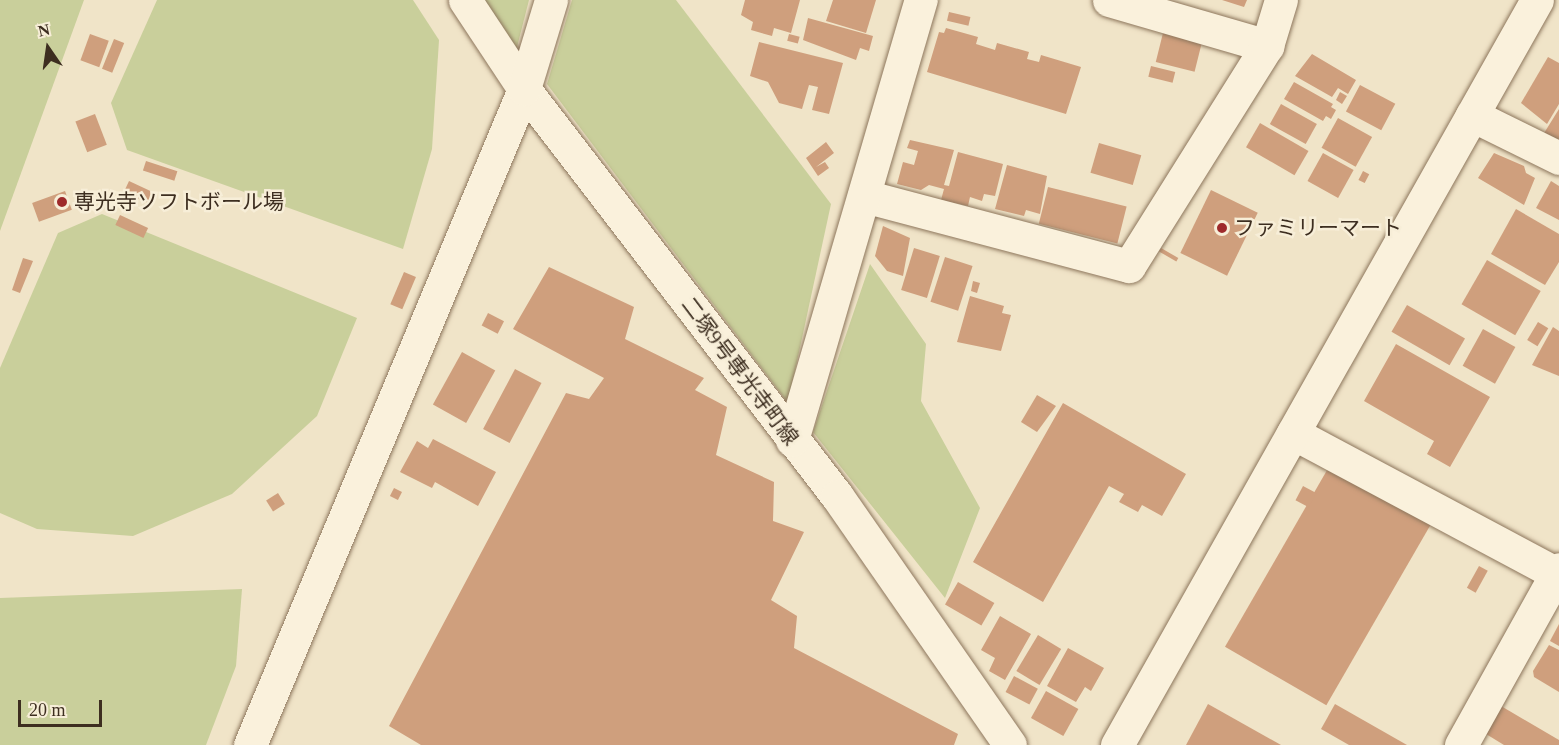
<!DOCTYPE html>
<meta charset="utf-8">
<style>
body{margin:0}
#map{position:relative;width:1559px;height:745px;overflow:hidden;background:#f0e4c8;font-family:"Times New Roman","Noto Sans JP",serif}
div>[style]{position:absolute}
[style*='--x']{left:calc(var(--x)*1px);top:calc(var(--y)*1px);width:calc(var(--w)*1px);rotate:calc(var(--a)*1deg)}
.green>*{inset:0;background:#c9cf9b}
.building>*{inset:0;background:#cf9f7d;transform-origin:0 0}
.roads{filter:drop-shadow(0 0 2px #8d765c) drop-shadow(0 0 2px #8d765c)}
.minor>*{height:33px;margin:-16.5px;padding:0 16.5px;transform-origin:16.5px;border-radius:16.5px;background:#faf1dc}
.tertiary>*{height:33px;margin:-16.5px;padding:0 16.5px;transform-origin:16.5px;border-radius:16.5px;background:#faf1dc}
.dots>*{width:16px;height:16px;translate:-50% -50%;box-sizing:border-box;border:3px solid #f7eed8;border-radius:50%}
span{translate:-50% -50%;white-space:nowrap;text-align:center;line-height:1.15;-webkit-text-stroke:5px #f7eed8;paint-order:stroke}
.poi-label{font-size:21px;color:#3d2e20}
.left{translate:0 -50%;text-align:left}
.street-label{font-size:21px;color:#3d2e20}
.north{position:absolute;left:18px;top:18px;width:60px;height:60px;-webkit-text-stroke:4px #f7eed8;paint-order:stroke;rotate:347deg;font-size:16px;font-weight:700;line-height:24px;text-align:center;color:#3d2e20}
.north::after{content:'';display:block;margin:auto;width:21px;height:27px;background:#3d2e20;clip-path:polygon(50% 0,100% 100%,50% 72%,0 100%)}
.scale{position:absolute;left:18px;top:700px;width:84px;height:27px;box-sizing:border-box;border:3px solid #3d2e20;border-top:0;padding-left:8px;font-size:18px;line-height:21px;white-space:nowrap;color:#3d2e20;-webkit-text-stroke:4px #f7eed8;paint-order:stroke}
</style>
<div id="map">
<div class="green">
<div style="clip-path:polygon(0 0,84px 0,0 231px)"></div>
<div style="clip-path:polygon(157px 0,413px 0,439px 40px,432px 149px,403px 249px,127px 150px,111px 103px)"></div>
<div style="clip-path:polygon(481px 0,529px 0,516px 51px)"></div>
<div style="clip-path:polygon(572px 0,676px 0,831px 204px,788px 403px,547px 84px)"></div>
<div style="clip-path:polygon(102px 214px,357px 318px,317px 416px,232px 494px,133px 536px,37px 529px,0 513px,0 368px,58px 233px)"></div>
<div style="clip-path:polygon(870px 264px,926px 344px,921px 401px,980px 508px,945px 598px,813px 432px)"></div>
<div style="clip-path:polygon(242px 589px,236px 666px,206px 745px,0 745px,0 598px)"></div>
</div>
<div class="building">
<div style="clip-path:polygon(745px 0,800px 0,791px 33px,774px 28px,772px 36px,751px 30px,753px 22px,741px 15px)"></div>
<div style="clip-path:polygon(833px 0,876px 0,866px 33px,826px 21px)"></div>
<div style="clip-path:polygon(1222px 0,1247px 0,1244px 7px)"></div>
<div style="left:949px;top:12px;width:22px;height:9px;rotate:13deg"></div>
<div style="clip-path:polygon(808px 18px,873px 36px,869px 51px,860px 48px,856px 60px,803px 40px)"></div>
<div style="clip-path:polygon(946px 28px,978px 37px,976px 44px,995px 50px,997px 43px,1029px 52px,1027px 59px,1039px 62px,1041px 55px,1081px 67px,1066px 114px,927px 72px,939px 32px,944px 33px)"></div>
<div style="left:1163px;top:33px;width:40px;height:30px;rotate:14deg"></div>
<div style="left:90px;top:34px;width:20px;height:28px;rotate:20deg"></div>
<div style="left:789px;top:34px;width:11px;height:7px;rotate:15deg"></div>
<div style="left:114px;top:39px;width:11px;height:32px;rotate:22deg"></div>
<div style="clip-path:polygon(759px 42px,843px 63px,829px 114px,812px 110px,818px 87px,809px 85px,802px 109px,779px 103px,768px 82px,750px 76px)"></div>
<div style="clip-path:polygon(1312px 54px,1356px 80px,1348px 94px,1338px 88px,1332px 97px,1295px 76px)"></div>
<div style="clip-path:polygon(1548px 57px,1559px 63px,1559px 104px,1547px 124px,1521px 103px)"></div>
<div style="left:1151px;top:66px;width:25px;height:11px;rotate:14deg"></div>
<div style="clip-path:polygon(1294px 82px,1333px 104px,1331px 107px,1336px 110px,1331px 119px,1326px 116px,1323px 121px,1284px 99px)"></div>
<div style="left:1360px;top:85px;width:40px;height:30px;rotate:28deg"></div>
<div style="clip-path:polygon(1340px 92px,1347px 96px,1342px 104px,1336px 100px)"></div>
<div style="left:1281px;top:104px;width:41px;height:23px;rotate:29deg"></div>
<div style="clip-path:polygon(1559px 109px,1559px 148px,1541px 138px)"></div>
<div style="left:95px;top:114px;width:33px;height:21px;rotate:69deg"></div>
<div style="left:1338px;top:118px;width:39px;height:34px;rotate:29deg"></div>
<div style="left:1260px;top:123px;width:56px;height:28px;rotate:30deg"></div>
<div style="clip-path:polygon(910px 140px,954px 150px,944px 185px,949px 186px,958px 152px,1003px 164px,995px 196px,984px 194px,982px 201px,970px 197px,968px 206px,941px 200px,944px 189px,929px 185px,921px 190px,897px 184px,903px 162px,914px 165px,918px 151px,907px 148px)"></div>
<div style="clip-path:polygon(826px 142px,834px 153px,816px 167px,825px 162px,829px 168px,818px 176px,806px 158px)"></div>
<div style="left:1099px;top:143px;width:44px;height:31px;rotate:16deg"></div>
<div style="left:1323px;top:153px;width:35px;height:32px;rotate:29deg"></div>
<div style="clip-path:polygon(1494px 153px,1524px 166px,1526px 173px,1535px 178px,1524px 205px,1478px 178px)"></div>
<div style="left:146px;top:161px;width:33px;height:10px;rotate:18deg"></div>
<div style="clip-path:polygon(1007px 165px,1047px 176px,1040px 214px,1026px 210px,1024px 216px,995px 209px)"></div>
<div style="left:1363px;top:171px;width:7px;height:10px;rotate:27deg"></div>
<div style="left:129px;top:181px;width:26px;height:12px;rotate:25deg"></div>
<div style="clip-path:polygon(1551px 181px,1559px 186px,1559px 220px,1536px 208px)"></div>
<div style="left:1048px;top:187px;width:81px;height:38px;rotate:14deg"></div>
<div style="left:1211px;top:190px;width:52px;height:70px;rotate:26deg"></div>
<div style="left:65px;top:191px;width:20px;height:35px;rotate:70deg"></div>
<div style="clip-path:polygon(1516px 209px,1559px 234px,1559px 262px,1545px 285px,1491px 254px)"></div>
<div style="left:120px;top:215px;width:31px;height:11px;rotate:25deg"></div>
<div style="clip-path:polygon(883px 226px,910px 238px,903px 276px,887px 271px,875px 256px)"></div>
<div style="left:914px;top:248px;width:27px;height:44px;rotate:17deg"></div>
<div style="left:1161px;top:248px;width:20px;height:4px;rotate:30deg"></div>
<div style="left:945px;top:257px;width:29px;height:47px;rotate:18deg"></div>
<div style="clip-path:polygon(23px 258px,33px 261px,20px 293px,12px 290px)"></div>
<div style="left:1487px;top:260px;width:62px;height:51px;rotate:30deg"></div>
<div style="clip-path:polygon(549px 267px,634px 307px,625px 339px,704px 378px,695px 390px,727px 407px,716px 455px,774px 482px,773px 521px,804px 532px,771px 600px,797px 616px,794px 648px,958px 734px,954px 745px,421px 745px,389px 726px,566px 393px,589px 399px,604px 378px,513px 329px)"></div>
<div style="left:404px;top:272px;width:13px;height:35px;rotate:23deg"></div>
<div style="clip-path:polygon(973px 281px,980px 283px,977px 293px,971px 291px)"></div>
<div style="clip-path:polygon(970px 296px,1004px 306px,1002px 313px,1011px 315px,1001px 351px,957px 342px)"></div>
<div style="left:1407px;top:305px;width:67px;height:31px;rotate:30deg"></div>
<div style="left:488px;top:313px;width:18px;height:14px;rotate:27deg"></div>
<div style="left:1538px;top:322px;width:12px;height:21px;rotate:31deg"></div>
<div style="clip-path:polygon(1553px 327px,1559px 331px,1559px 376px,1532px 365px)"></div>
<div style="left:1483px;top:329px;width:37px;height:42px;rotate:29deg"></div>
<div style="clip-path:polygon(1396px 344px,1490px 397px,1450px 467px,1427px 454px,1434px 441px,1364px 401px)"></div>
<div style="left:462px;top:352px;width:38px;height:60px;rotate:29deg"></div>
<div style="left:515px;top:369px;width:30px;height:68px;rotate:28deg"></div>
<div style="clip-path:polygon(1037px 395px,1056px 406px,1037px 432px,1021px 422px)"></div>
<div style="clip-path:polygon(1063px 403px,1186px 474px,1162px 516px,1142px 505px,1138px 512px,1119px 502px,1124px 494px,1109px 486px,1043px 602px,973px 562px)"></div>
<div style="clip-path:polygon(433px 439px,496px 472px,478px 506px,435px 482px,432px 488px,400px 472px,417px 441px,428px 448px)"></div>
<div style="left:1330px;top:465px;width:117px;height:210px;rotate:30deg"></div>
<div style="left:1303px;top:486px;width:15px;height:16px;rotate:28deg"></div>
<div style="left:394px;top:488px;width:9px;height:9px;rotate:27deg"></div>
<div style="left:278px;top:493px;width:13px;height:14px;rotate:58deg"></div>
<div style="left:1479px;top:566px;width:10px;height:25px;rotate:29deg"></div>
<div style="left:958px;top:582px;width:42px;height:26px;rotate:30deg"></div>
<div style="clip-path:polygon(1000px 616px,1031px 634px,1005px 680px,989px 671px,995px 658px,981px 650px)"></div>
<div style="clip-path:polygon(1559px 624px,1559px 646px,1550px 641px)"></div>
<div style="left:1038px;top:635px;width:27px;height:42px;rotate:31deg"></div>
<div style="clip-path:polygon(1549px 645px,1559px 650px,1559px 692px,1534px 677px,1533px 671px)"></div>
<div style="clip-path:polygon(1068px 648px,1104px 668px,1091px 691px,1085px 687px,1076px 702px,1047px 686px)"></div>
<div style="left:1014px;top:676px;width:27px;height:18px;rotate:28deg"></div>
<div style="left:1046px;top:691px;width:37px;height:31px;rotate:29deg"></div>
<div style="clip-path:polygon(1208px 704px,1281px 745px,1186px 745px)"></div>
<div style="clip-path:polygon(1335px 704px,1407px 745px,1349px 745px,1321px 729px)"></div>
<div style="clip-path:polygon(1501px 706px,1559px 740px,1559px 745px,1504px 745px,1486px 734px)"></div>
</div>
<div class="roads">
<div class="minor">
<div style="--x:465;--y:0;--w:107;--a:56.5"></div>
<div style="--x:524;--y:89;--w:513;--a:52.44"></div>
<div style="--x:837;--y:496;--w:303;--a:55.2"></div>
<div style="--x:1109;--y:0;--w:165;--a:16.2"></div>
<div style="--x:1472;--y:115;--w:97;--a:26.3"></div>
<div style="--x:864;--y:196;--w:274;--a:14.8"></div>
<div style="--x:1129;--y:266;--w:260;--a:-57.9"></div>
<div style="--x:1267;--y:46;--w:48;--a:-73.1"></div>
<div style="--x:1293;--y:433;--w:302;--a:28.1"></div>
<div style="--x:792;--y:440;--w:459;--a:-73.7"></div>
<div style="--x:250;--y:745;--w:711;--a:-67.33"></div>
<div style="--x:524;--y:89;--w:93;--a:-73.1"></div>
<div style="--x:1461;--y:745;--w:201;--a:-60.9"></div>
</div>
<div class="tertiary">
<div style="--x:1117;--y:745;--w:855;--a:-60.59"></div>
</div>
</div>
<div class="dots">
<div style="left:62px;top:202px;background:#9e2a2b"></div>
<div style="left:1222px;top:228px;background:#9e2a2b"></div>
</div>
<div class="poi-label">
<span class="left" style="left:74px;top:202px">専光寺ソフトボール場</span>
<span class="left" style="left:1234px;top:228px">ファミリーマート</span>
</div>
<div class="street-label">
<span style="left:740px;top:371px;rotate:53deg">二塚9号専光寺町線</span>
</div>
<div class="north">N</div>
<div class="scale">20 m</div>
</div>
